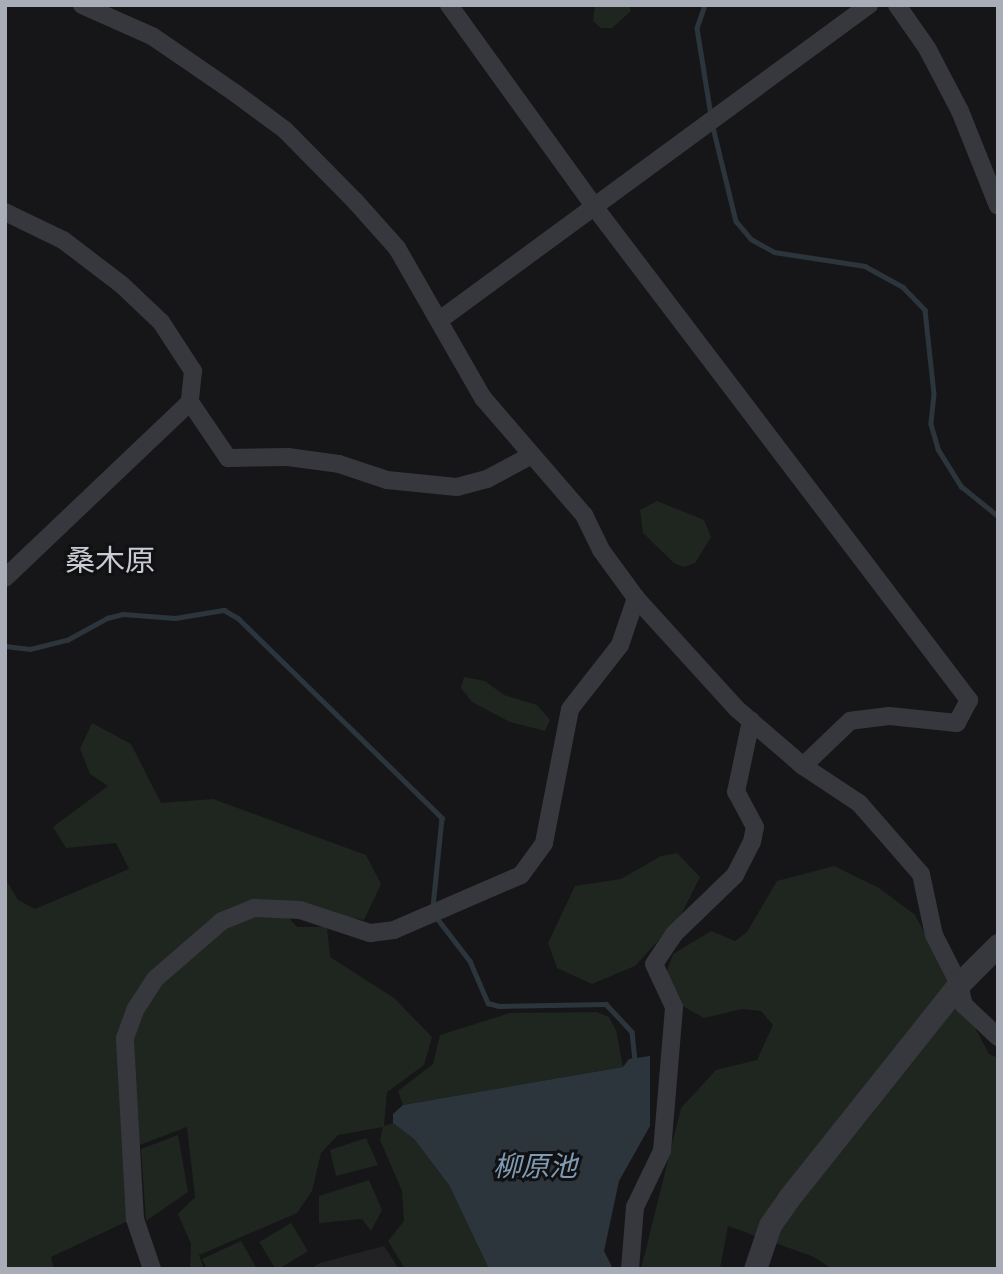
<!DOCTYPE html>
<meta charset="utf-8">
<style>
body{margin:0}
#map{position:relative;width:1003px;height:1274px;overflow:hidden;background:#161618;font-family:"Sofia Sans Condensed","Noto Sans JP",sans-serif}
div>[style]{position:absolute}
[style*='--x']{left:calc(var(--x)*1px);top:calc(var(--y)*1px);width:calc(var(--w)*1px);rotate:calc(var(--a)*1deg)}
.built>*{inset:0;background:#222225}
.green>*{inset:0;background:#1e261f;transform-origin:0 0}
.water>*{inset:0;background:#2c353c}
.stream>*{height:4.5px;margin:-2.25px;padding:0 2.25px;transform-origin:2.25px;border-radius:2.25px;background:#2c353c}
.minor>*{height:18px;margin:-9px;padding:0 9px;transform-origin:9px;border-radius:9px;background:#37383d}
.tertiary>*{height:23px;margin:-11.5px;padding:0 11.5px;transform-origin:11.5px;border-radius:11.5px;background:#37383d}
span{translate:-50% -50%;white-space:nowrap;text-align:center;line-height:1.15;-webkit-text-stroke:6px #111113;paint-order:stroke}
.water-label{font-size:28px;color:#7f9bb3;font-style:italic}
.quarter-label{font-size:30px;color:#c9ccd4}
.frame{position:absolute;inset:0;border:7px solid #a8adb8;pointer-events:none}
</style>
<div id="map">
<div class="built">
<div style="clip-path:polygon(384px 1246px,399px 1269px,310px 1269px,320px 1263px)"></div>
</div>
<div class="green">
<div style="clip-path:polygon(595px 5px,629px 5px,631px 11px,612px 28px,601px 28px,593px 21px)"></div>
<div style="clip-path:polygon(657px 501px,704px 520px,711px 537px,695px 563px,683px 567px,674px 563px,643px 533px,640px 510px)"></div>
<div style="clip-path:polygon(464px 677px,485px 681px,504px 695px,537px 705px,550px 720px,545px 731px,510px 722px,472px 702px,461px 688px)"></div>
<div style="clip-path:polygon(92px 723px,131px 744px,161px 803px,213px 799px,366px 855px,381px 884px,364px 920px,293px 908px,289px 918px,297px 927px,327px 927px,330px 957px,394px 998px,432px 1037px,424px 1065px,387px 1092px,384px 1126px,393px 1123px,414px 1139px,449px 1185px,489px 1269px,405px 1269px,388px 1241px,404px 1221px,402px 1191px,380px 1140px,383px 1127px,338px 1135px,321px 1153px,312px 1191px,297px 1213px,199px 1255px,204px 1269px,190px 1269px,191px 1244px,178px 1214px,195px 1197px,187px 1127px,124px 1151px,130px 1220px,51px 1257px,54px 1269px,5px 1269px,5px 878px,18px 900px,35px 909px,129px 869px,116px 843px,66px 848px,53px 827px,108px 786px,90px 774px,80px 749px)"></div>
<div style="clip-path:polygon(677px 853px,700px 877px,680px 917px,635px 966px,592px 984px,557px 968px,548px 943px,575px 886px,621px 879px,661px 856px)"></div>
<div style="clip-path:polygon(834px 866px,879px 888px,915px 915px,989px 1054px,998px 1058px,998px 1269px,832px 1269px,814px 1257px,728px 1226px,720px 1269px,641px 1269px,681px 1108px,716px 1070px,757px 1060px,773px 1025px,761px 1011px,742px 1009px,704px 1018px,681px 1005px,667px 971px,673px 954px,711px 931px,735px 941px,747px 932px,777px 881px)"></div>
<div style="clip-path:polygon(596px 1012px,609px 1017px,616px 1030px,623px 1067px,403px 1105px,398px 1091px,433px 1064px,440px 1035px,510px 1013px)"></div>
<div style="clip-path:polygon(178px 1135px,188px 1192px,146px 1221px,141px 1149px)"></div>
<div style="clip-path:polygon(366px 1138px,378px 1165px,336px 1176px,330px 1150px)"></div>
<div style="clip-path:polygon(369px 1180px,382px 1210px,371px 1231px,362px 1219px,319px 1223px,319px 1196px)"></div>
<div style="left:291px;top:1223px;width:33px;height:37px;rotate:59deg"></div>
<div style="clip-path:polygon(241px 1241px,257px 1269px,207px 1269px,202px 1259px)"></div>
</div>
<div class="water">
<div style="clip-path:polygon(650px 1056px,650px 1126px,619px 1181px,604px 1251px,613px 1269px,489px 1269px,449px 1185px,414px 1139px,393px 1123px,393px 1114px,403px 1105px,623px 1067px,629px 1059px)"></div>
</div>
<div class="stream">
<div style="--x:705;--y:5;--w:24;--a:109"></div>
<div style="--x:697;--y:28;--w:88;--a:80.9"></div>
<div style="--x:713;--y:127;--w:97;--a:76.3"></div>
<div style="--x:736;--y:221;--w:23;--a:50"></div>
<div style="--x:751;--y:239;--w:26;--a:29"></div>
<div style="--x:774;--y:252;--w:92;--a:8.7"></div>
<div style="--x:865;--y:266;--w:43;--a:28.9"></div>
<div style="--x:903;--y:287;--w:32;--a:46"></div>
<div style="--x:925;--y:310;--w:84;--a:83.9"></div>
<div style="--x:934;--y:394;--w:30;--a:96"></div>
<div style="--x:931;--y:424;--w:26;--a:74"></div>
<div style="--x:938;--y:449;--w:44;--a:58.1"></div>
<div style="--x:961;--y:486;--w:48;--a:39"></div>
<div style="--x:5;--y:646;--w:25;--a:7"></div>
<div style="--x:30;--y:649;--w:38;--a:-14"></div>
<div style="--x:67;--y:640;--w:46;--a:-28.8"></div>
<div style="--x:107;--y:618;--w:16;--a:-14"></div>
<div style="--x:123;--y:614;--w:52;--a:4.4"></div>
<div style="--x:175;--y:618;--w:50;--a:-9.3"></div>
<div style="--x:224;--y:610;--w:16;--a:30"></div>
<div style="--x:238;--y:618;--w:286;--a:44.4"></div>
<div style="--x:442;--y:818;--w:88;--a:95.8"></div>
<div style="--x:437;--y:918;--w:54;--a:52.5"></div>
<div style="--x:470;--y:961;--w:46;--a:66.8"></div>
<div style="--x:488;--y:1003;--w:11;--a:15"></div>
<div style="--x:499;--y:1006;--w:107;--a:-1.1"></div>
<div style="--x:606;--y:1004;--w:38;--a:47"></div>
<div style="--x:632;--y:1032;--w:30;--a:84"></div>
</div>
<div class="minor">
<div style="--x:82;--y:5;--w:77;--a:23.9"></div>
<div style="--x:152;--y:36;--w:101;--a:34.5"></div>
<div style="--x:235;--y:93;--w:62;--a:36.5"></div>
<div style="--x:285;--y:130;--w:100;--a:45.4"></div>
<div style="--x:355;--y:201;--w:63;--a:48.2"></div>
<div style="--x:397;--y:248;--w:173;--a:60.2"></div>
<div style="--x:483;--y:398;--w:155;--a:49.2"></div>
<div style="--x:584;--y:515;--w:39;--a:64"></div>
<div style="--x:601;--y:550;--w:59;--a:53.9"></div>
<div style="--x:636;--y:598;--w:150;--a:47.7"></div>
<div style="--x:737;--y:709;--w:87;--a:40.8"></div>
<div style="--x:803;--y:766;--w:67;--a:33.5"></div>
<div style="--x:859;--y:803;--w:94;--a:48.9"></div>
<div style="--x:921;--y:874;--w:62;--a:78"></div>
<div style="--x:934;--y:935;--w:55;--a:63"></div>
<div style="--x:959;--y:984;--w:22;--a:77"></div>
<div style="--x:964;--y:1005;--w:47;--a:43.3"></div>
<div style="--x:449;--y:5;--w:251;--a:54.2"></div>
<div style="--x:596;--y:209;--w:617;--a:52.78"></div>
<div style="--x:969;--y:700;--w:26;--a:118"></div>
<div style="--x:957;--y:723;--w:68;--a:-174.1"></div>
<div style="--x:889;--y:716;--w:39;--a:173"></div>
<div style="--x:850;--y:721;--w:65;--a:136.2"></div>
<div style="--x:897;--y:5;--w:52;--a:55.1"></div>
<div style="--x:927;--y:48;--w:71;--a:62.4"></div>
<div style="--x:960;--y:111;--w:102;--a:68.2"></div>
<div style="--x:5;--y:212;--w:64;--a:25.8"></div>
<div style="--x:63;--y:240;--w:74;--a:37.3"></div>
<div style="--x:122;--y:285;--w:54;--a:43.5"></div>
<div style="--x:161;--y:322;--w:59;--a:56.9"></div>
<div style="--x:193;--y:371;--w:31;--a:96"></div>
<div style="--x:190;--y:402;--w:68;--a:55.8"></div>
<div style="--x:228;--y:458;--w:60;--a:-1"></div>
<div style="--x:288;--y:457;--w:51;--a:7.8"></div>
<div style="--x:339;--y:464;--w:51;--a:18.4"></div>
<div style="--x:387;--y:480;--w:70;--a:5.7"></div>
<div style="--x:457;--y:487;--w:31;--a:-15"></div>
<div style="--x:487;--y:479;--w:49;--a:-28.1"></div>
<div style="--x:441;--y:319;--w:531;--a:-36.27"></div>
<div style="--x:5;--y:578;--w:255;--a:-43.6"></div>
<div style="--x:152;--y:1269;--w:53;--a:-108.8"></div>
<div style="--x:135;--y:1219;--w:181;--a:-93.2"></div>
<div style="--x:125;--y:1038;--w:30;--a:-70"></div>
<div style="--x:135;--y:1010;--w:37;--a:-57"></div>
<div style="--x:155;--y:979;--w:89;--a:-40.9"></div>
<div style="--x:222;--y:921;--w:35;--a:-22"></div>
<div style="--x:254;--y:908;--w:46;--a:2.5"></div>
<div style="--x:300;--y:910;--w:74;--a:18.2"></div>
<div style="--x:370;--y:933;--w:24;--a:-7"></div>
<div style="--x:394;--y:930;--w:138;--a:-23.4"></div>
<div style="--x:521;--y:875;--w:39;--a:-54"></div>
<div style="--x:544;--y:843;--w:136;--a:-79"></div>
<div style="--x:570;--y:709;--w:81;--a:-52"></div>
<div style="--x:620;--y:645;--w:50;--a:-71.2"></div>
<div style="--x:630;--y:1269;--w:62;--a:-85.4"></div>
<div style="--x:635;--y:1207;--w:62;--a:-64.3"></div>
<div style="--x:662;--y:1151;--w:144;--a:-85.2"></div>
<div style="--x:674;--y:1007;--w:47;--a:-114.9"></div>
<div style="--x:654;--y:964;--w:36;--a:-56"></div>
<div style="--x:674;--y:934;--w:85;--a:-44"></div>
<div style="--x:735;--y:875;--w:37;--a:-63"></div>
<div style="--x:752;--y:842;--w:15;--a:-79"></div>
<div style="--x:755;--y:827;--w:40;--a:-118"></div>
<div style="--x:736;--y:792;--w:73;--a:-78.1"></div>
</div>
<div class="tertiary">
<div style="--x:755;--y:1269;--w:46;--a:-71.2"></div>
<div style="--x:770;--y:1225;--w:32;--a:-55"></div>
<div style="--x:788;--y:1199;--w:275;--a:-51.5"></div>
<div style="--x:959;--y:984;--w:55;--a:-45"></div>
</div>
<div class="water-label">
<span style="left:535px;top:1168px">柳原池</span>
</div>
<div class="quarter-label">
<span style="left:110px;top:562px">桑木原</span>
</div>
<div class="frame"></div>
</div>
